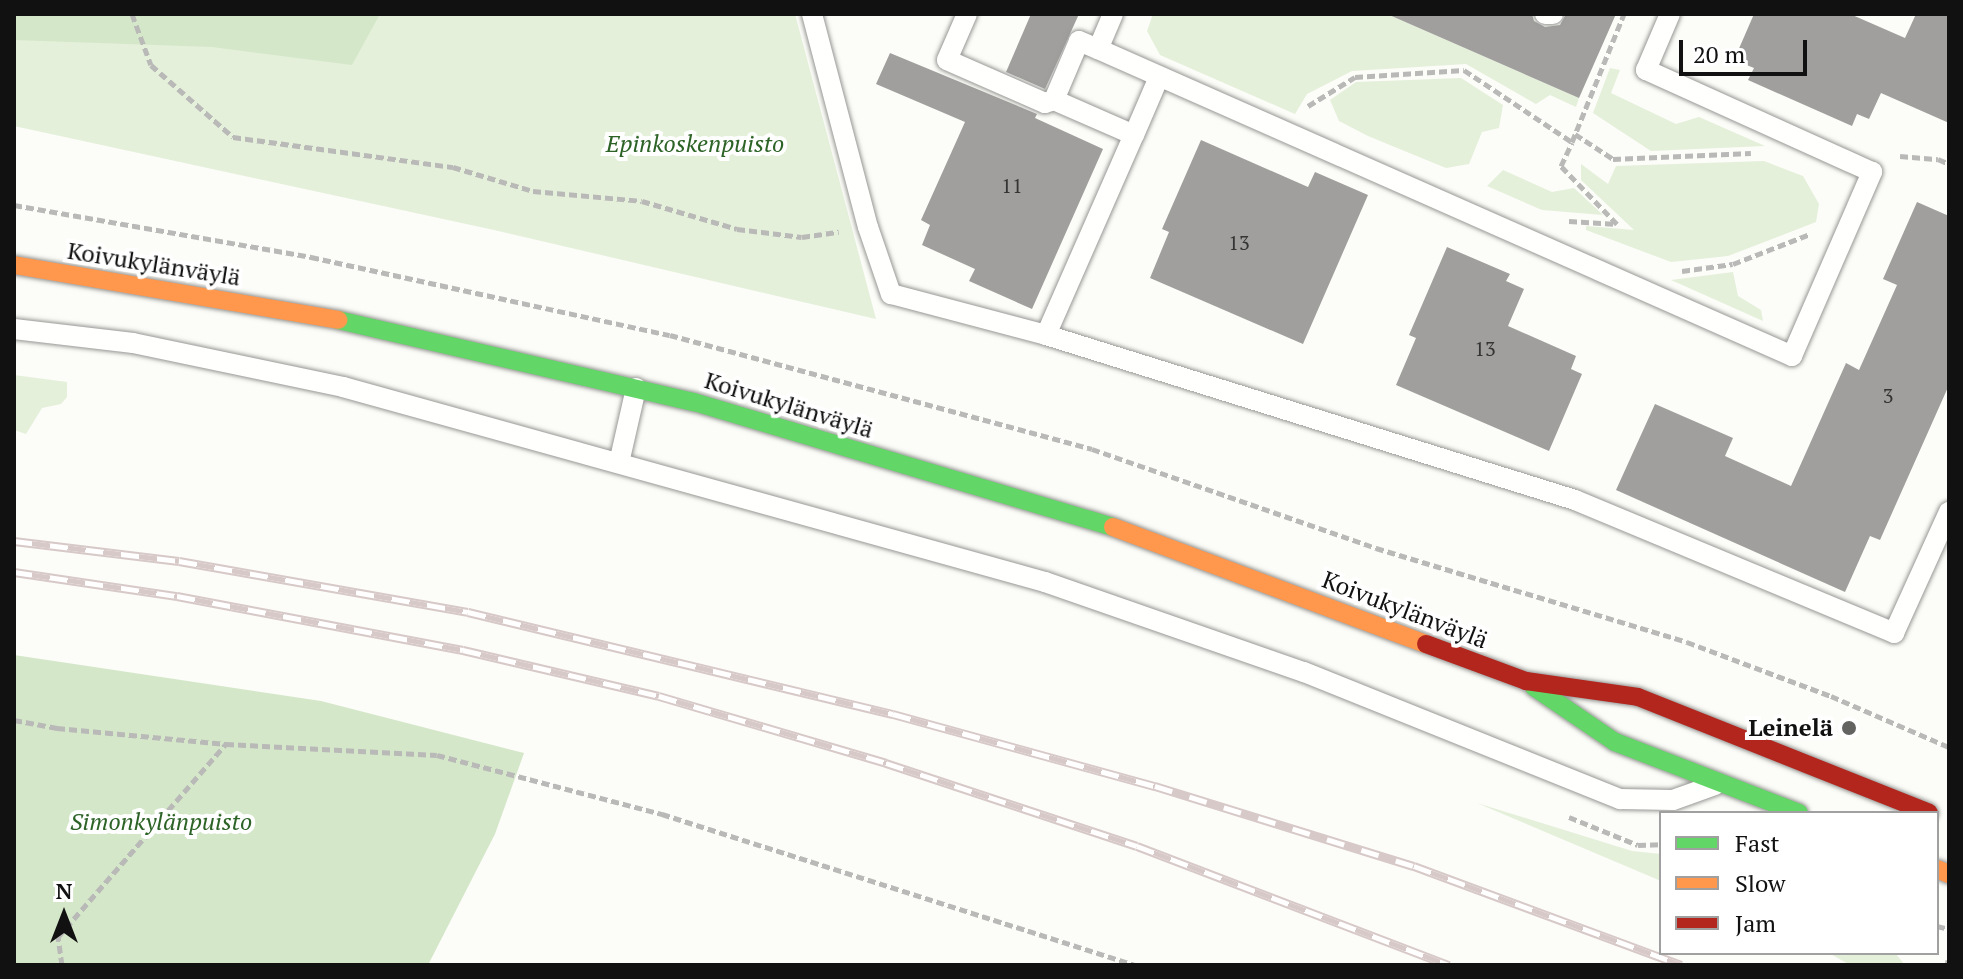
<!DOCTYPE html>
<meta charset="utf-8">
<style>
body{margin:0}
#map{position:relative;width:1963px;height:979px;overflow:hidden;background:#fcfcf8;font-family:"PT Serif",serif}
div>[style]{position:absolute}
[style*='--x']{left:calc(var(--x)*1px);top:calc(var(--y)*1px);width:calc(var(--w)*1px);rotate:calc(var(--a)*1deg)}
.green>*{inset:0;background:#e4f0da}
.forest>*{inset:0;background:#d4e7c9}
.building>*{inset:0;background:#a09f9d}
.path>*{height:5px;margin-top:-2.5px;transform-origin:0;background:repeating-linear-gradient(90deg,#b9b9b8 0 8px,transparent 0 12px)}
.roads{filter:drop-shadow(0 0 2px #979795) drop-shadow(0 0 2px #979795)}
.lane>*{height:20px;margin:-10px;padding:0 10px;transform-origin:10px;border-radius:10px;background:#fffffe}
.fast>*{height:18px;margin:-9px;padding:0 9px;transform-origin:9px;border-radius:9px;background:#63d668}
.slow>*{height:18px;margin:-9px;padding:0 9px;transform-origin:9px;border-radius:9px;background:#ff974d}
.jam>*{height:18px;margin:-9px;padding:0 9px;transform-origin:9px;border-radius:9px;background:#b3261e}
.rail>*{height:9px;margin-top:-4.5px;transform-origin:0;background:repeating-linear-gradient(90deg,#fff 0 18px,#d7c9c8 0 36px);box-sizing:border-box;border-block:2px solid #d7c9c8}
.dots>*{width:22px;height:22px;translate:-50% -50%;box-sizing:border-box;border:4px solid #fff;border-radius:50%}
span{translate:-50% -50%;white-space:nowrap;text-align:center;line-height:1.15;-webkit-text-stroke:8px #fff;paint-order:stroke}
.number-label{font-size:20px;color:#353434}
.number-label span{-webkit-text-stroke-width:0}
.park-label{font-size:24px;color:#2d6327;font-style:italic}
.street-label{font-size:24px;color:#111}
.poi-label{font-size:24px;color:#111;font-weight:700}
.right{translate:-100% -50%;text-align:right}
.frame{position:absolute;inset:0;border:16px solid #111;pointer-events:none}
.legend{position:absolute;left:1659px;top:811px;width:280px;height:144px;box-sizing:border-box;background:#fff;border:2px solid #a0a0a0;margin:0;padding:10px 14px;list-style:none;font-size:24px;color:#111}
.legend li{display:flex;align-items:center;gap:16px;height:40px}
.legend b{width:40px;border:2px solid #a0a0a0}
.north{position:absolute;left:24px;top:875px;width:80px;height:80px;-webkit-text-stroke:6px #fff;paint-order:stroke;rotate:0deg;font-size:22px;font-weight:700;line-height:32px;text-align:center;color:#111}
.north::after{content:'';display:block;margin:auto;width:28px;height:36px;background:#111;clip-path:polygon(50% 0,100% 100%,50% 72%,0 100%)}
.scale{position:absolute;left:1679px;top:40px;width:128px;height:36px;box-sizing:border-box;border:4px solid #111;border-top:0;padding-left:10px;font-size:24px;line-height:28px;white-space:nowrap;color:#111;-webkit-text-stroke:6px #fff;paint-order:stroke}
</style>
<div id="map">
<div class="green">
<div style="clip-path:polygon(14px 14px,795px 14px,876px 319px,494px 230px,14px 126px)"></div>
<div style="clip-path:polygon(1153px 14px,1387px 14px,1579px 98px,1576px 107px,1550px 95px,1536px 104px,1466px 64px,1352px 71px,1307px 94px,1295px 114px,1160px 55px,1147px 31px)"></div>
<div style="clip-path:polygon(1610px 68px,1620px 70px,1611px 93px,1676px 124px,1699px 117px,1765px 146px,1651px 151px,1593px 113px)"></div>
<div style="clip-path:polygon(1461px 78px,1503px 105px,1499px 128px,1482px 132px,1469px 164px,1446px 168px,1368px 136px,1339px 121px,1330px 100px,1356px 82px)"></div>
<div style="clip-path:polygon(1764px 161px,1803px 176px,1819px 204px,1816px 222px,1728px 256px,1671px 262px,1586px 230px,1586px 226px,1634px 230px,1581px 180px,1581px 164px,1608px 184px,1616px 166px)"></div>
<div style="clip-path:polygon(1503px 170px,1552px 192px,1574px 188px,1603px 215px,1542px 210px,1487px 186px)"></div>
<div style="clip-path:polygon(1733px 272px,1738px 296px,1761px 310px,1763px 321px,1671px 280px)"></div>
<div style="clip-path:polygon(14px 375px,67px 382px,67px 397px,61px 404px,42px 408px,26px 434px,14px 430px)"></div>
<div style="clip-path:polygon(1477px 803px,1632px 851px,1661px 854px,1661px 881px)"></div>
<div style="clip-path:polygon(1829px 953px,1895px 953px,1905px 965px,1850px 965px)"></div>
</div>
<div class="forest">
<div style="clip-path:polygon(14px 14px,380px 14px,352px 65px,212px 47px,14px 40px)"></div>
<div style="clip-path:polygon(14px 655px,321px 701px,524px 753px,495px 834px,428px 965px,14px 965px)"></div>
</div>
<div class="building">
<div style="clip-path:polygon(1031px 14px,1079px 14px,1045px 89px,1006px 72px)"></div>
<div style="clip-path:polygon(1387px 14px,1532px 14px,1534px 21px,1545px 27px,1560px 25px,1566px 14px,1616px 14px,1579px 98px)"></div>
<div style="clip-path:polygon(1754px 14px,1850px 14px,1905px 38px,1916px 14px,1949px 14px,1949px 123px,1881px 93px,1869px 119px,1857px 114px,1852px 126px,1748px 80px,1754px 68px,1734px 60px)"></div>
<div style="clip-path:polygon(890px 53px,1037px 114px,1035px 118px,1103px 149px,1032px 309px,969px 281px,975px 269px,922px 245px,930px 225px,921px 220px,965px 122px,876px 84px)"></div>
<div style="clip-path:polygon(1201px 140px,1308px 187px,1315px 172px,1368px 195px,1303px 344px,1150px 278px,1169px 232px,1162px 229px)"></div>
<div style="clip-path:polygon(1917px 202px,1949px 216px,1949px 385px,1880px 540px,1870px 536px,1845px 592px,1616px 490px,1655px 404px,1733px 438px,1725px 456px,1791px 486px,1846px 363px,1859px 370px,1897px 285px,1883px 279px)"></div>
<div style="clip-path:polygon(1447px 247px,1510px 274px,1506px 281px,1524px 289px,1508px 326px,1576px 356px,1571px 369px,1582px 374px,1549px 451px,1396px 385px,1416px 338px,1409px 335px)"></div>
</div>
<div class="path">
<div style="--x:132;--y:14;--w:54;--a:69.6"></div>
<div style="--x:151;--y:65;--w:109;--a:41.3"></div>
<div style="--x:233;--y:137;--w:222;--a:7.8"></div>
<div style="--x:453;--y:167;--w:84;--a:16.7"></div>
<div style="--x:533;--y:191;--w:109;--a:5.2"></div>
<div style="--x:642;--y:201;--w:99;--a:16.4"></div>
<div style="--x:737;--y:229;--w:65;--a:7"></div>
<div style="--x:802;--y:237;--w:37;--a:-8"></div>
<div style="--x:1308;--y:106;--w:55;--a:-31.7"></div>
<div style="--x:1355;--y:77;--w:109;--a:-3.7"></div>
<div style="--x:1464;--y:70;--w:130;--a:33.7"></div>
<div style="--x:1572;--y:142;--w:138;--a:-67.9"></div>
<div style="--x:1575;--y:134;--w:45;--a:33.3"></div>
<div style="--x:1613;--y:159;--w:138;--a:-2.5"></div>
<div style="--x:1900;--y:156;--w:38;--a:5"></div>
<div style="--x:1938;--y:159;--w:12;--a:24"></div>
<div style="--x:14;--y:205;--w:302;--a:9.9"></div>
<div style="--x:311;--y:257;--w:367;--a:12.3"></div>
<div style="--x:670;--y:335;--w:437;--a:15.1"></div>
<div style="--x:1092;--y:449;--w:301;--a:19.2"></div>
<div style="--x:1376;--y:548;--w:325;--a:16.8"></div>
<div style="--x:1687;--y:642;--w:154;--a:20.6"></div>
<div style="--x:1831;--y:696;--w:129;--a:23.4"></div>
<div style="--x:1569;--y:221;--w:48;--a:3.6"></div>
<div style="--x:1617;--y:224;--w:81;--a:-134"></div>
<div style="--x:1561;--y:166;--w:26;--a:-65"></div>
<div style="--x:1682;--y:271;--w:51;--a:-7.8"></div>
<div style="--x:1733;--y:264;--w:83;--a:-21.3"></div>
<div style="--x:14;--y:720;--w:44;--a:10.5"></div>
<div style="--x:57;--y:728;--w:170;--a:5.4"></div>
<div style="--x:226;--y:744;--w:211;--a:3"></div>
<div style="--x:437;--y:755;--w:233;--a:14.7"></div>
<div style="--x:662;--y:814;--w:496;--a:17.7"></div>
<div style="--x:1569;--y:817;--w:74;--a:22.1"></div>
<div style="--x:1638;--y:845;--w:23;--a:-2"></div>
<div style="--x:1937;--y:926;--w:12;--a:14"></div>
<div style="--x:1945;--y:962;--w:4;--a:14"></div>
<div style="--x:62;--y:965;--w:28;--a:-98"></div>
<div style="--x:58;--y:937;--w:256;--a:-49"></div>
</div>
<div class="roads">
<div class="lane">
<div style="--x:812;--y:14;--w:220;--a:75.3"></div>
<div style="--x:868;--y:227;--w:71;--a:71.1"></div>
<div style="--x:891;--y:294;--w:160;--a:14.8"></div>
<div style="--x:1046;--y:335;--w:554;--a:17.32"></div>
<div style="--x:1575;--y:500;--w:346;--a:22.6"></div>
<div style="--x:1894;--y:633;--w:133;--a:-65.6"></div>
<div style="--x:967;--y:14;--w:50;--a:113.5"></div>
<div style="--x:947;--y:60;--w:107;--a:23.7"></div>
<div style="--x:1045;--y:103;--w:9;--a:-18"></div>
<div style="--x:1054;--y:100;--w:87;--a:23.6"></div>
<div style="--x:1134;--y:135;--w:63;--a:-66.7"></div>
<div style="--x:1113;--y:14;--w:38;--a:113"></div>
<div style="--x:1098;--y:49;--w:759;--a:23.86"></div>
<div style="--x:1792;--y:356;--w:201;--a:-66.5"></div>
<div style="--x:1872;--y:172;--w:248;--a:-155.7"></div>
<div style="--x:1646;--y:70;--w:61;--a:-66.8"></div>
<div style="--x:1545;--y:14;--w:8;--a:0"></div>
<div style="--x:1054;--y:100;--w:64;--a:-67"></div>
<div style="--x:1079;--y:41;--w:21;--a:23"></div>
<div style="--x:14;--y:329;--w:120;--a:6.7"></div>
<div style="--x:133;--y:343;--w:215;--a:11.8"></div>
<div style="--x:343;--y:387;--w:729;--a:15.52"></div>
<div style="--x:1045;--y:582;--w:274;--a:19.2"></div>
<div style="--x:1304;--y:672;--w:341;--a:21.9"></div>
<div style="--x:1620;--y:799;--w:53;--a:1.1"></div>
<div style="--x:1673;--y:800;--w:45;--a:-19.7"></div>
<div style="--x:1046;--y:335;--w:219;--a:-66.3"></div>
<div style="--x:619;--y:463;--w:77;--a:-77.2"></div>
</div>
<div class="fast">
<div style="--x:338;--y:320;--w:365;--a:13"></div>
<div style="--x:694;--y:402;--w:437;--a:16.6"></div>
<div style="--x:1534;--y:687;--w:98;--a:34.2"></div>
<div style="--x:1615;--y:742;--w:197;--a:21.1"></div>
</div>
<div class="slow">
<div style="--x:14;--y:265;--w:329;--a:9.6"></div>
<div style="--x:1113;--y:527;--w:334;--a:20.5"></div>
<div style="--x:1937;--y:869;--w:13;--a:23"></div>
</div>
<div class="jam">
<div style="--x:1426;--y:644;--w:107;--a:20.3"></div>
<div style="--x:1526;--y:681;--w:113;--a:8.1"></div>
<div style="--x:1638;--y:697;--w:313;--a:21.7"></div>
</div>
</div>
<div class="rail">
<div style="--x:14;--y:541;--w:166;--a:6.9"></div>
<div style="--x:179;--y:561;--w:293;--a:10"></div>
<div style="--x:468;--y:612;--w:437;--a:13.5"></div>
<div style="--x:893;--y:714;--w:272;--a:15.4"></div>
<div style="--x:1155;--y:786;--w:271;--a:17.2"></div>
<div style="--x:1414;--y:866;--w:285;--a:20.3"></div>
<div style="--x:14;--y:572;--w:165;--a:8.4"></div>
<div style="--x:177;--y:596;--w:291;--a:10.7"></div>
<div style="--x:463;--y:650;--w:201;--a:13.2"></div>
<div style="--x:659;--y:696;--w:237;--a:16.4"></div>
<div style="--x:886;--y:763;--w:264;--a:18.3"></div>
<div style="--x:1137;--y:846;--w:334;--a:20.9"></div>
</div>
<div class="dots">
<div style="left:1849px;top:728px;background:#636362"></div>
</div>
<div class="number-label">
<span style="left:1012px;top:185px">11</span>
<span style="left:1239px;top:242px">13</span>
<span style="left:1485px;top:348px">13</span>
<span style="left:1888px;top:395px">3</span>
</div>
<div class="park-label">
<span style="left:695px;top:144px">Epinkoskenpuisto</span>
<span style="left:161px;top:822px">Simonkylänpuisto</span>
</div>
<div class="street-label">
<span style="left:154px;top:264px;rotate:9deg">Koivukylänväylä</span>
<span style="left:789px;top:405px;rotate:17deg">Koivukylänväylä</span>
<span style="left:1405px;top:610px;rotate:21deg">Koivukylänväylä</span>
</div>
<div class="poi-label">
<span class="right" style="left:1833px;top:728px">Leinelä</span>
</div>
<div class="frame"></div>
<ul class="legend">
<li><b style="height:10px;background:#63d668"></b>Fast</li>
<li><b style="height:10px;background:#ff974d"></b>Slow</li>
<li><b style="height:10px;background:#b3261e"></b>Jam</li>
</ul>
<div class="north">N</div>
<div class="scale">20 m</div>
</div>
